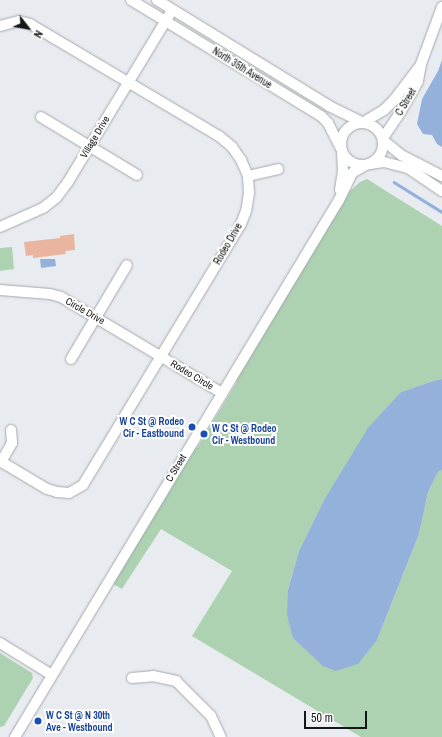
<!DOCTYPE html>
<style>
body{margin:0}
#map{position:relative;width:442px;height:737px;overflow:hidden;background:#e8ecf0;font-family:"Archivo Narrow",sans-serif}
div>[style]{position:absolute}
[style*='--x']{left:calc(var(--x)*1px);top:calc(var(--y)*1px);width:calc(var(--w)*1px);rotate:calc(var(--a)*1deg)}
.green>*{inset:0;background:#acd2b1}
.water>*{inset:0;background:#93b1db}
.stream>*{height:2.5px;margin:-1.25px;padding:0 1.25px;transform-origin:1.25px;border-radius:1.25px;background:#93b1db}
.building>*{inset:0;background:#eab59e}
.roads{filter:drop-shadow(0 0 1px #a5a8ad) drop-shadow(0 0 1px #a5a8ad)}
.minor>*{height:10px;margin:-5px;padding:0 5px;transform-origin:5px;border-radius:5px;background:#fff}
.minor>.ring{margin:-5px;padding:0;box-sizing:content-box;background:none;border:10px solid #fff;border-radius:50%}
.dots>*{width:11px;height:11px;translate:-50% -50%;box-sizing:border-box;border:2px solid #fff;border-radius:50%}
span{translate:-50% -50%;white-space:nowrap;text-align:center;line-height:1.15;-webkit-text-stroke:4px #fff;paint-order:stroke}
.street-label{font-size:10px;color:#141617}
.transit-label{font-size:10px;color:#164399;font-weight:700}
.right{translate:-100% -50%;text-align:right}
.left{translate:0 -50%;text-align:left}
.north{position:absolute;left:8px;top:8px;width:40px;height:40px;-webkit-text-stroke:3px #fff;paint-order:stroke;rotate:121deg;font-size:11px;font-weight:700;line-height:16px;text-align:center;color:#141617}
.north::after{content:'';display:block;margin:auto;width:14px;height:18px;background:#141617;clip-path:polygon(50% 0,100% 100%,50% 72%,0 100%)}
.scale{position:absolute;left:304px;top:711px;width:63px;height:18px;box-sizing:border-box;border:2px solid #141617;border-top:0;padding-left:5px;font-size:12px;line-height:14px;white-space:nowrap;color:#141617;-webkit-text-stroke:3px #fff;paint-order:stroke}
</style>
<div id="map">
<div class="green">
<div style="clip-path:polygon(367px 179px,442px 226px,442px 379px,433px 381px,401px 392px,324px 500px,299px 551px,288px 590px,377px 640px,419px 534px,428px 492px,438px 472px,442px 470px,442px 737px,361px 737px,192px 636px,232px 571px,161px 529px,122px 589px,113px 584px,195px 447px,197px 448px,237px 382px,234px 380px,350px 191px,360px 182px)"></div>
<div style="clip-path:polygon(12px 247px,14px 269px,0 271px,0 248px)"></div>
<div style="clip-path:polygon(0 653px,32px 673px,33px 678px,4px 726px,0 727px)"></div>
</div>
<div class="water">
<div style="clip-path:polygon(442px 60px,442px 147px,437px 144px,432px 135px,423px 134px,417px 124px,422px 99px,438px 71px)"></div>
<div style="clip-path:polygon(40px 259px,55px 259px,56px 266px,41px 268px)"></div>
<div style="clip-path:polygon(442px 379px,442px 470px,438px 472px,428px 492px,419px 534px,377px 640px,358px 664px,336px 671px,323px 666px,293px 638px,287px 615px,288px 590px,299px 551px,324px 500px,368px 428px,401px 392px,433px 381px)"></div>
</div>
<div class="stream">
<div style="--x:394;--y:182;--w:57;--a:32"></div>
</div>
<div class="building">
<div style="clip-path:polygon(74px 234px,75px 250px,65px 251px,66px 254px,33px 258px,33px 255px,26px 256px,24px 242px,60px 238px,60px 236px)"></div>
</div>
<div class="roads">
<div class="minor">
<div style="--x:131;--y:0;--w:223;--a:31.4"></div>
<div style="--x:321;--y:116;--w:10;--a:45"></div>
<div style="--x:328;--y:123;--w:28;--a:63"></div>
<div style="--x:157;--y:0;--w:202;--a:31.6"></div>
<div style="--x:329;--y:106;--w:37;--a:26"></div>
<div style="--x:0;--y:26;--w:20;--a:-15"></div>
<div style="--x:19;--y:21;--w:11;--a:15"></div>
<div style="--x:30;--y:24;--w:220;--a:30.7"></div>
<div style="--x:219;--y:136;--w:17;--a:40"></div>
<div style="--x:232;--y:147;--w:16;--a:55"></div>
<div style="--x:241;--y:160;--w:17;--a:66"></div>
<div style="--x:248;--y:176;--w:17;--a:87"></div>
<div style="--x:249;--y:193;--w:18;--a:99"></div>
<div style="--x:246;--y:211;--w:14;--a:111"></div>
<div style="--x:241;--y:224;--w:305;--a:121.2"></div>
<div style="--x:83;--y:485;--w:16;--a:150"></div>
<div style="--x:69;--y:493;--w:12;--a:-175"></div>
<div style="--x:57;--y:492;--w:10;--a:-163"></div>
<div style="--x:47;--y:489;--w:55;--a:-149.2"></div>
<div style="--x:41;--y:117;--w:112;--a:31.1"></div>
<div style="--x:364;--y:122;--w:23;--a:-31"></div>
<div style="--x:384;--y:110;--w:14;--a:-45"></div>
<div style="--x:394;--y:100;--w:43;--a:-52.6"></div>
<div class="ring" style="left:341px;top:123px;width:32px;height:32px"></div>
<div style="--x:383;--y:138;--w:32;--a:-56"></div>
<div style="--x:401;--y:111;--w:34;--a:-60"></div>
<div style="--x:418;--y:81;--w:17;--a:-80"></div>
<div style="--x:421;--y:64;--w:61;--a:-69.8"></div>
<div style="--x:384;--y:141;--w:22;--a:39"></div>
<div style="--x:401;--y:155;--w:46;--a:27.1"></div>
<div style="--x:370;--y:164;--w:14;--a:-8"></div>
<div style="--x:384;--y:162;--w:25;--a:14"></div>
<div style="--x:408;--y:168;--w:41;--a:34.1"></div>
<div style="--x:248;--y:176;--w:31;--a:-13"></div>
<div style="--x:340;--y:190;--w:19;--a:-81"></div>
<div style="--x:343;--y:171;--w:19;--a:-93"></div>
<div style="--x:0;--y:227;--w:47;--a:-23.8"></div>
<div style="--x:43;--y:208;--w:16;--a:-38"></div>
<div style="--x:56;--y:198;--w:20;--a:-53"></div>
<div style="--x:68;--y:182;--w:201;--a:-58.8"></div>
<div style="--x:0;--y:290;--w:50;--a:4.6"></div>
<div style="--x:50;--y:294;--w:11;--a:15"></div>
<div style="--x:61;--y:297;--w:187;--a:30.8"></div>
<div style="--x:71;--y:359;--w:109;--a:-59.2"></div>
<div style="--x:1;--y:462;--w:22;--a:-60"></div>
<div style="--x:12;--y:443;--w:13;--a:-94"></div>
<div style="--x:0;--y:643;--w:61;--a:31.6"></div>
<div style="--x:132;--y:678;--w:21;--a:-5"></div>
<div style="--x:153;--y:676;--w:24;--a:12"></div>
<div style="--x:176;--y:681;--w:49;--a:45"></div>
<div style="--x:211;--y:716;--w:23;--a:65"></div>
<div style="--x:15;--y:737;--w:627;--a:-58.9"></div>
<div style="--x:339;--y:200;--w:30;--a:-64"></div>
<div style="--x:352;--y:173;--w:16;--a:-30"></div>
</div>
</div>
<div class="dots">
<div style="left:192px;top:427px;background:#1a4fb4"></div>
<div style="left:204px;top:434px;background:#1a4fb4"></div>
<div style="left:38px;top:721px;background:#1a4fb4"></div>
</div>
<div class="street-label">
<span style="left:242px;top:68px;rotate:32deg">North 35th Avenue</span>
<span style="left:406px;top:102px;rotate:-59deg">C Street</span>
<span style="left:95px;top:137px;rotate:-59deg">Village Drive</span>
<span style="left:228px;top:244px;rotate:-60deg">Rodeo Drive</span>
<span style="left:85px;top:311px;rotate:30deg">Circle Drive</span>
<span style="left:192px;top:375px;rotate:31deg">Rodeo Circle</span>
<span style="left:176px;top:468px;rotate:-59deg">C Street</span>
</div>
<div class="transit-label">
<span class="right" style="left:184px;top:427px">W C St @ Rodeo<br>Cir - Eastbound</span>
<span class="left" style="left:212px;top:434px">W C St @ Rodeo<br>Cir - Westbound</span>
<span class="left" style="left:46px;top:721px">W C St @ N 30th<br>Ave - Westbound</span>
</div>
<div class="north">N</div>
<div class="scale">50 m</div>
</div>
